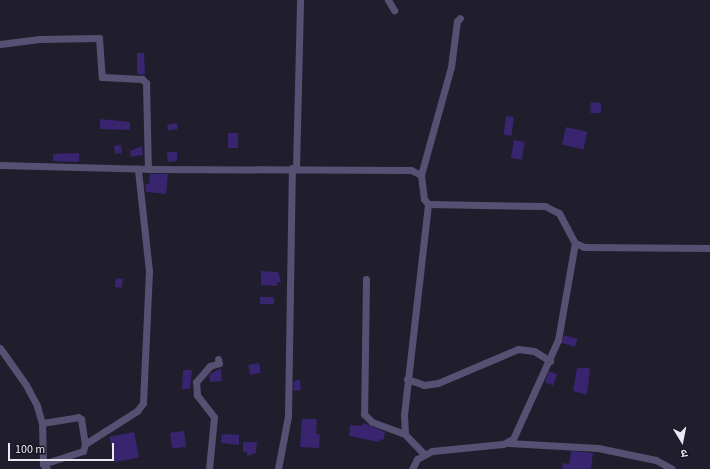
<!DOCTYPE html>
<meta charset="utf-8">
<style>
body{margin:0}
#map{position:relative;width:710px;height:469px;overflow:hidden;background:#201e2c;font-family:"Source Sans 3","Noto Sans Devanagari",sans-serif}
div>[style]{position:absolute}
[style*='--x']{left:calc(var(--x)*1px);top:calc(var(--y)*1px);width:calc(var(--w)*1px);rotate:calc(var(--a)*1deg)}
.building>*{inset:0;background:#38246f;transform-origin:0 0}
.minor>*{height:7px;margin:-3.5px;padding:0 3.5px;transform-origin:3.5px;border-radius:3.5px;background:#565173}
span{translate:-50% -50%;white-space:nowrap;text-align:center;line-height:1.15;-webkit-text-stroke:3px #171523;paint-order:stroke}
.north{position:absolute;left:662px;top:421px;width:40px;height:40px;-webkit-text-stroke:3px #171523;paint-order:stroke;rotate:170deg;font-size:11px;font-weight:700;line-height:16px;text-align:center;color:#eaeaf3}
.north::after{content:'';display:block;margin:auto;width:14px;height:18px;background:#eaeaf3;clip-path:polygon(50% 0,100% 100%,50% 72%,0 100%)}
.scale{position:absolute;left:8px;top:443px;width:106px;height:18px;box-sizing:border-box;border:2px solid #eaeaf3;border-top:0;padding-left:5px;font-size:12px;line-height:14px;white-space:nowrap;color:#eaeaf3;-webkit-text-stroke:3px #171523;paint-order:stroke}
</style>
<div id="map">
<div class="building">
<div style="clip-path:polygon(137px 53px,144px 53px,145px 75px,137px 74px)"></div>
<div style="clip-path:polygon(591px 102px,601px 103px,601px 113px,590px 113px)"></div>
<div style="left:506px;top:116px;width:8px;height:19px;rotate:7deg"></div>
<div style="clip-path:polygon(100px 119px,130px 122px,130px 130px,100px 129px)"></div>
<div style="left:177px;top:123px;width:6px;height:10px;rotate:81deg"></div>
<div style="left:566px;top:127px;width:22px;height:18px;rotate:13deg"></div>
<div style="left:228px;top:133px;width:10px;height:15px"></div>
<div style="left:514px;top:140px;width:11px;height:18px;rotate:10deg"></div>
<div style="left:121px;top:145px;width:8px;height:7px;rotate:83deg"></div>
<div style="clip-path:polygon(142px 146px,143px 155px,131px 157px,130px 151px)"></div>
<div style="clip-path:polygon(167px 152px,177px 152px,177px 161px,168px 162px)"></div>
<div style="clip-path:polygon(79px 153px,79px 162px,53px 161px,53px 154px)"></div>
<div style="clip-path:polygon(150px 174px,168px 174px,166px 194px,146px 192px,145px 184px,149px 184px)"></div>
<div style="clip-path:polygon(261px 271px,278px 272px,281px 282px,277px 282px,277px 286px,261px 285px)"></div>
<div style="left:116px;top:278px;width:7px;height:9px;rotate:8deg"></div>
<div style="left:260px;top:297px;width:14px;height:7px"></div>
<div style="left:564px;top:335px;width:14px;height:8px;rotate:17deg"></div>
<div style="left:259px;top:363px;width:10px;height:11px;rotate:79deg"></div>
<div style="clip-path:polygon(221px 368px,222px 381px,210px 382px,209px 375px)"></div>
<div style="clip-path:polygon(577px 368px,590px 368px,587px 395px,573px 391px)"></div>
<div style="clip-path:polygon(183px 370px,192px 370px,190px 389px,182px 389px)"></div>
<div style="left:549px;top:371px;width:9px;height:12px;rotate:21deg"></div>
<div style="clip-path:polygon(300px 380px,301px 390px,293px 391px,294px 381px)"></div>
<div style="clip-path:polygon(302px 419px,317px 419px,316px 434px,320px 434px,319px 448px,300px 447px)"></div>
<div style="clip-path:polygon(363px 423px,385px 432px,384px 440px,380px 439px,379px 442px,349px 436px,350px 425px,362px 426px)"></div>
<div style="left:184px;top:431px;width:16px;height:14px;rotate:83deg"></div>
<div style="left:134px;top:432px;width:26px;height:25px;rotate:79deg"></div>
<div style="clip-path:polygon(222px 434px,239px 435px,239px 445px,221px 443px)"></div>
<div style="clip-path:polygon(243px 442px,257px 442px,256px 453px,247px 456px,247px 452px,243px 452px)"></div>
<div style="clip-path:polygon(571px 451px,593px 453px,591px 469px,562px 469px,563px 463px,569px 464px)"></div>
</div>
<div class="minor">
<div style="--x:388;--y:0;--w:12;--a:59"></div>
<div style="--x:0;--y:44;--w:40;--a:-7.1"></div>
<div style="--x:40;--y:39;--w:59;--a:-1"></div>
<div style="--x:99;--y:38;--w:39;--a:86"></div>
<div style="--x:102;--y:77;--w:40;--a:2.9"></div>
<div style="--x:142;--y:79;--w:6;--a:45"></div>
<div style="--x:146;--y:83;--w:86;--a:88.7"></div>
<div style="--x:0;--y:165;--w:148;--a:1.5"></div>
<div style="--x:148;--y:169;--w:263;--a:0.2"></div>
<div style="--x:411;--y:170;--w:11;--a:27"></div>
<div style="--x:421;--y:175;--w:24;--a:83"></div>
<div style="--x:424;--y:199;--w:6;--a:51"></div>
<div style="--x:428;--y:204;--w:117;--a:1"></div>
<div style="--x:545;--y:206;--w:16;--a:27"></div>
<div style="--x:559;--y:213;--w:34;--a:62"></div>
<div style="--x:575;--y:243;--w:10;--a:24"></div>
<div style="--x:584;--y:247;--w:126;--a:0.5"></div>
<div style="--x:296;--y:168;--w:168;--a:-88.6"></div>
<div style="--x:421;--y:175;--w:112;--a:-74.5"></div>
<div style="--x:451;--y:67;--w:46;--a:-82.6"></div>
<div style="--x:457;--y:21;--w:4;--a:-45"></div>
<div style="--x:366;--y:279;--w:135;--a:90.8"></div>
<div style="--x:364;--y:414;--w:11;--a:45"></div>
<div style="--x:372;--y:422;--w:35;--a:20"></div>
<div style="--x:0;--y:348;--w:45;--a:54.9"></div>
<div style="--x:26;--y:385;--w:24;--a:62"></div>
<div style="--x:37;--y:406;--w:18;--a:74"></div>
<div style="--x:42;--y:423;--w:41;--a:88.6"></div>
<div style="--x:43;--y:464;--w:6;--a:51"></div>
<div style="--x:407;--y:379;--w:18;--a:19"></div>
<div style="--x:424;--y:385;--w:14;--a:-8"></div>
<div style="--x:438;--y:383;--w:87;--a:-23"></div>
<div style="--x:518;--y:349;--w:16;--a:7"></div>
<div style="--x:534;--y:351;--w:19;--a:32"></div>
<div style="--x:42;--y:423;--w:36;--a:-9"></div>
<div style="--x:78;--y:417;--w:4;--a:34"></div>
<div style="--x:81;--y:419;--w:25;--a:81"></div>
<div style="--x:508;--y:443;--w:90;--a:3.2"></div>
<div style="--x:598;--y:448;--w:59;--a:11.7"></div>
<div style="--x:656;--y:460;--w:18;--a:29"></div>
<div style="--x:424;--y:454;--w:28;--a:-134"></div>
<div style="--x:405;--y:434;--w:19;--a:-93"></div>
<div style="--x:404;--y:415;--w:212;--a:-83.5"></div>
<div style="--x:43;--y:464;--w:42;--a:-18"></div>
<div style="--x:83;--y:451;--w:7;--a:-74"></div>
<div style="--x:85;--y:444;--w:62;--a:-32.4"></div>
<div style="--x:137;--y:411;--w:10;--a:-53"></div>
<div style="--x:143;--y:403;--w:132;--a:-87.4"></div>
<div style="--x:149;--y:271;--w:103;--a:-96.2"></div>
<div style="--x:209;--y:469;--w:52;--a:-84.5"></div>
<div style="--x:214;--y:417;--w:28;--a:-128"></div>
<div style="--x:197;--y:395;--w:13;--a:-94"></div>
<div style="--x:196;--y:382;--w:21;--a:-49"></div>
<div style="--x:210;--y:366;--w:9;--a:-18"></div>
<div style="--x:219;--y:363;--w:4;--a:-104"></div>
<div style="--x:278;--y:469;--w:54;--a:-79.3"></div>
<div style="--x:288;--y:416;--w:248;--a:-89.1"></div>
<div style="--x:412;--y:469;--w:11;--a:-63"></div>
<div style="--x:417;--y:459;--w:17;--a:-28"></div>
<div style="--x:432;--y:451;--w:71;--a:-5.6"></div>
<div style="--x:503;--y:444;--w:11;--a:-27"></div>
<div style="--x:513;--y:439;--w:109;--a:-65.6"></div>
<div style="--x:558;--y:340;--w:98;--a:-80.1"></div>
</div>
<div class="north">उ</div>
<div class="scale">100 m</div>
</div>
